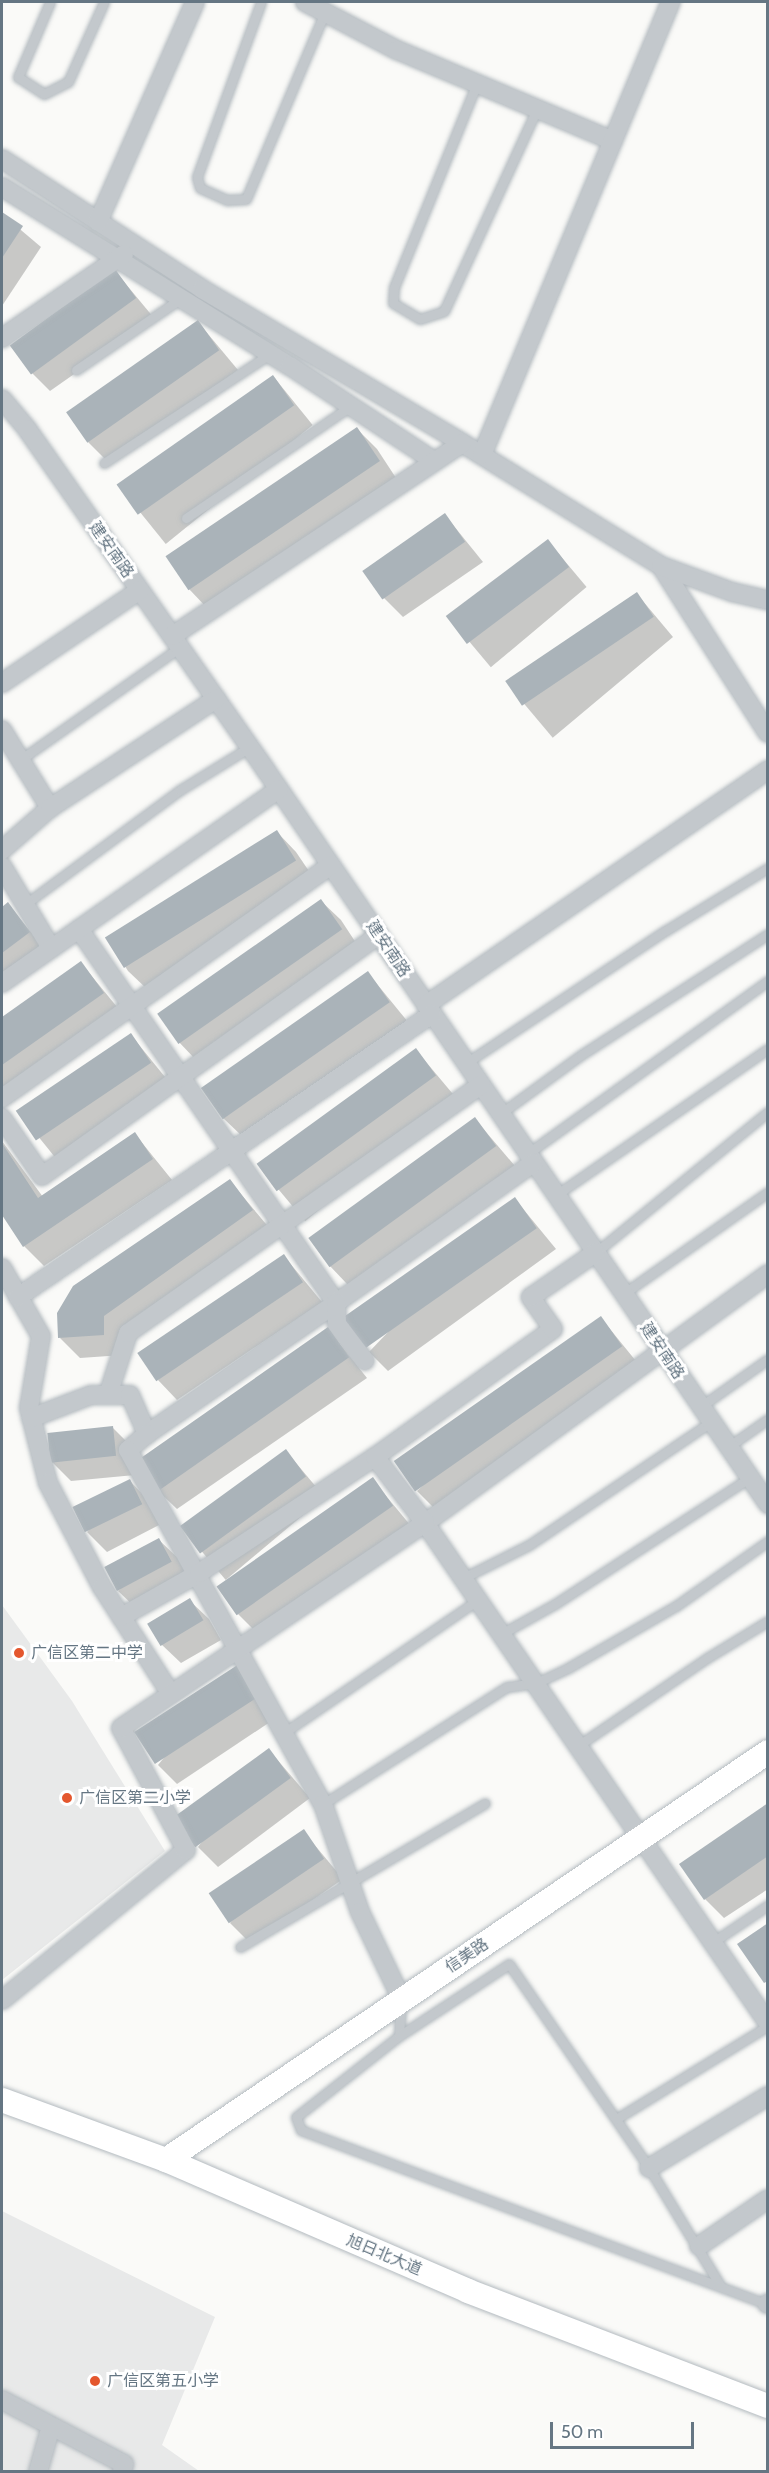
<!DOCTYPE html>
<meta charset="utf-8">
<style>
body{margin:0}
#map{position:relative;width:769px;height:2473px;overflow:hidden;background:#fafaf8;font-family:Cabin,"Noto Sans SC",sans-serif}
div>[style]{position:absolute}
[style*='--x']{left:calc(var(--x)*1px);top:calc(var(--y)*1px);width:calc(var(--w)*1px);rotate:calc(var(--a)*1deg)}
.built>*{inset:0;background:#e8e9e9}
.shadow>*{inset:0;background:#0003;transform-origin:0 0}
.building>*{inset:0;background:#aab3b9;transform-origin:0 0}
.roads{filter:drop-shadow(0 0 2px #b3babf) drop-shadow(0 0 2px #b3babf)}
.lane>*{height:9px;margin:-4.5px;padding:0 4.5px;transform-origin:4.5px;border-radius:4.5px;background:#c3c8cc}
.street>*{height:18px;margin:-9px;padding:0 9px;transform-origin:9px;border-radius:9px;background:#c3c8cc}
.secondary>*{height:24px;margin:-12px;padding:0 12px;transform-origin:12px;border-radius:12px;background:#fff}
.dots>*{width:16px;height:16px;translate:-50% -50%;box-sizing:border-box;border:3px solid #fff;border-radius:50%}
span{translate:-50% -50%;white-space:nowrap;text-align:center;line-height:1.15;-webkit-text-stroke:6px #fff;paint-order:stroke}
.street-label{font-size:16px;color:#657683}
.poi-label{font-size:16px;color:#657683}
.left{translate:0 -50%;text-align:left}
.frame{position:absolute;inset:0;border:3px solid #657683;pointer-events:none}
.scale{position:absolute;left:550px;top:2422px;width:144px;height:27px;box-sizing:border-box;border:3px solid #657683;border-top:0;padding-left:8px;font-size:18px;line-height:21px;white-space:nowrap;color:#657683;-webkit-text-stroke:4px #fff;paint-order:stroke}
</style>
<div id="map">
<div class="built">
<div style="clip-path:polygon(2px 1605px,72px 1701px,165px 1851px,2px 1980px)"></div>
<div style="clip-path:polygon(2px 2211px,215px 2317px,162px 2445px,199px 2471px,2px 2471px)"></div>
</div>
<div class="shadow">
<div style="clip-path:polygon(2px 214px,41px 247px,2px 306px)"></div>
<div style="clip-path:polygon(115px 271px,154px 318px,50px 391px,31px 372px)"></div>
<div style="clip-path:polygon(198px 322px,238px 370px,108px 462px,88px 442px)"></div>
<div style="left:273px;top:376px;width:63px;height:189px;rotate:51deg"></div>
<div style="clip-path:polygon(357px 429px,377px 449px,398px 481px,208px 609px,189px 589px)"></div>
<div style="clip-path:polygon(445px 515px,483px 562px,403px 617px,383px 597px)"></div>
<div style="left:548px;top:541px;width:60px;height:125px;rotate:50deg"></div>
<div style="left:637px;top:594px;width:56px;height:157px;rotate:50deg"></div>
<div style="clip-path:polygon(277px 832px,296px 852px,315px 880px,148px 990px,128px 971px,110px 942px)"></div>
<div style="clip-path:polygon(321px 901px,341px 920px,360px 949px,196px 1060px,177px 1040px)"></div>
<div style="clip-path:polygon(8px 904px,48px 953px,2px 987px,2px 909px)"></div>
<div style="clip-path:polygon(81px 963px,122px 1013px,2px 1098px,2px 1019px)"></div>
<div style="clip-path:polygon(368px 973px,408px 1022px,243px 1137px,223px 1118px)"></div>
<div style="left:131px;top:1035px;width:62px;height:136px;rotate:51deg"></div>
<div style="left:416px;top:1050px;width:60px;height:195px;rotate:50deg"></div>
<div style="clip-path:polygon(475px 1119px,515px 1166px,348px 1285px,329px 1265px)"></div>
<div style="clip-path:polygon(135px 1134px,172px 1180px,44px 1266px,24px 1246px,2px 1212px,2px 1141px,43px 1197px)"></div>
<div style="clip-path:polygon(230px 1181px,271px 1230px,123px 1336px,123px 1355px,80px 1358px,60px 1338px)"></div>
<div style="clip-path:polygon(515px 1199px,556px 1249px,388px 1371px,369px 1352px)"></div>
<div style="clip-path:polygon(284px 1256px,322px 1302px,177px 1400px,158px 1380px)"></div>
<div style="clip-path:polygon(601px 1318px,640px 1366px,436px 1510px,417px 1491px)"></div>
<div style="clip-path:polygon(328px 1329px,367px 1378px,177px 1509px,157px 1490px)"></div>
<div style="clip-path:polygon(113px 1428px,133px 1448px,135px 1475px,71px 1481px,51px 1461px)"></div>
<div style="left:286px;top:1451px;width:60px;height:129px;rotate:50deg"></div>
<div style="clip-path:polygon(372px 1479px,411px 1526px,257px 1633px,238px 1614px)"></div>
<div style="clip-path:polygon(130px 1481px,149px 1501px,161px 1524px,107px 1552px,87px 1532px)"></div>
<div style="clip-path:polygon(159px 1540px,179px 1559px,191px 1582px,138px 1610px,118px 1591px)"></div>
<div style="clip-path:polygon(189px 1600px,209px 1619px,221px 1640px,181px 1663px,161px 1644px)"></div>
<div style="clip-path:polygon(239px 1666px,279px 1716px,177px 1784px,158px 1765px)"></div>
<div style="clip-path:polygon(269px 1750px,310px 1798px,218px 1867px,198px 1847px)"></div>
<div style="clip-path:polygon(768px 1805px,768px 1889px,724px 1918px,705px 1899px)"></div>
<div style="clip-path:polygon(303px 1831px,343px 1879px,250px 1943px,230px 1923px)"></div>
</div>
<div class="building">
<div style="clip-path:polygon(2px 212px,23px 226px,2px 258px)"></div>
<div style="left:115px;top:269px;width:36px;height:130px;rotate:54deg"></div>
<div style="left:198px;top:320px;width:37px;height:161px;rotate:55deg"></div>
<div style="left:273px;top:375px;width:37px;height:191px;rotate:55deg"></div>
<div style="left:357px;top:427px;width:41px;height:231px;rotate:56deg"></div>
<div style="left:445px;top:513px;width:35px;height:101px;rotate:55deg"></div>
<div style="left:548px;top:539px;width:35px;height:128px;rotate:53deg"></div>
<div style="left:637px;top:592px;width:30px;height:159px;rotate:56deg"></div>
<div style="left:277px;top:830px;width:36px;height:203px;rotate:58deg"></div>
<div style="left:321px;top:899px;width:37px;height:200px;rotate:55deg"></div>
<div style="clip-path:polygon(8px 902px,30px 932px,2px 953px,2px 907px)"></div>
<div style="clip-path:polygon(81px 961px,104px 993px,2px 1065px,2px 1017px)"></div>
<div style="left:368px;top:971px;width:38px;height:204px;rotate:55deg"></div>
<div style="left:131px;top:1033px;width:36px;height:139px;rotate:56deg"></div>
<div style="left:416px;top:1048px;width:34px;height:197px;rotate:54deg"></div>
<div style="left:475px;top:1117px;width:36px;height:206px;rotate:54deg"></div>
<div style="clip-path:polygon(135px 1132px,153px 1159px,23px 1247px,2px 1215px,2px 1143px,38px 1198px)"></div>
<div style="clip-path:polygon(230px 1179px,253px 1210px,104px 1316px,104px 1335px,58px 1338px,57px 1313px,73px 1286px)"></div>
<div style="left:515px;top:1197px;width:38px;height:211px;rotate:55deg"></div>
<div style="left:284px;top:1254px;width:34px;height:177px;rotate:56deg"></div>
<div style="left:601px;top:1316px;width:37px;height:253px;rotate:55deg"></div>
<div style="left:328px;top:1327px;width:37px;height:235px;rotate:55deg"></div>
<div style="left:113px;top:1426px;width:30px;height:66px;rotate:84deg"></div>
<div style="left:286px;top:1449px;width:34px;height:131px;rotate:54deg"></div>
<div style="left:373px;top:1477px;width:35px;height:191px;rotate:55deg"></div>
<div style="left:130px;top:1479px;width:28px;height:64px;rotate:64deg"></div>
<div style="left:159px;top:1538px;width:27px;height:62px;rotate:62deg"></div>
<div style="left:190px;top:1598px;width:26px;height:50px;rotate:59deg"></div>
<div style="left:239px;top:1664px;width:38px;height:125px;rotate:57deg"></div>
<div style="left:269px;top:1748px;width:37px;height:118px;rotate:54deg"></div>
<div style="clip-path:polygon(768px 1803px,768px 1856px,704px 1900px,679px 1864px)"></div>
<div style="left:304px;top:1829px;width:36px;height:115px;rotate:56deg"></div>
<div style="clip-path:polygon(768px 1923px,768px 1981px,764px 1983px,737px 1944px)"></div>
</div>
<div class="roads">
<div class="lane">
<div style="--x:50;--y:2;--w:82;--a:113.1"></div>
<div style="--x:18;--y:77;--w:31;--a:33"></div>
<div style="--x:44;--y:94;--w:27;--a:-27"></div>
<div style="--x:68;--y:82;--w:88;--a:-65.8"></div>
<div style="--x:261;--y:2;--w:186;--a:110.1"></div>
<div style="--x:197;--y:177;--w:11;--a:75"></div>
<div style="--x:200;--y:188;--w:30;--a:24"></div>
<div style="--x:227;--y:200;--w:19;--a:-3"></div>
<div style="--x:246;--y:199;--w:203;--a:-67.1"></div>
<div style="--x:477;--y:83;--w:220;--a:112.1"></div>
<div style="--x:394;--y:287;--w:16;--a:94"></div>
<div style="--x:393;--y:303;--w:31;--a:31"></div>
<div style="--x:420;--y:319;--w:25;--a:-18"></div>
<div style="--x:444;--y:311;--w:222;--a:-65.3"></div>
<div style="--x:76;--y:370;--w:126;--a:-34.3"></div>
<div style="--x:104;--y:463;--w:199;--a:-33.3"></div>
<div style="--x:186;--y:518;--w:199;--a:-34.2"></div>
<div style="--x:20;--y:760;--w:196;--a:-35.2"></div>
<div style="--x:24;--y:905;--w:194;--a:-36.4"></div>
<div style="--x:180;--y:790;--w:82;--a:-31.6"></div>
<div style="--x:466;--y:1063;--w:239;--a:-33.6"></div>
<div style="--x:665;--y:931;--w:121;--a:-31.5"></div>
<div style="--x:500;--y:1114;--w:100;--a:-36.1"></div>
<div style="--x:581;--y:1055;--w:223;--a:-32.9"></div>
<div style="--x:527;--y:1154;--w:297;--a:-35.7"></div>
<div style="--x:556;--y:1195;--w:257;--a:-34.6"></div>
<div style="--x:595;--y:1253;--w:223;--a:-39.2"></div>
<div style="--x:623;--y:1294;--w:177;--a:-35.1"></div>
<div style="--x:700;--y:1407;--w:83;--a:-35.2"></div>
<div style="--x:728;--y:1447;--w:49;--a:-35"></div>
<div style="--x:463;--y:1578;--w:74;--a:-26.6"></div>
<div style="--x:529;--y:1545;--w:220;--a:-34.1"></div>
<div style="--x:501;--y:1634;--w:62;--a:-29.1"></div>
<div style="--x:555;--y:1604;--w:231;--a:-33"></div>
<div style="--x:282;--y:1734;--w:237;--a:-34.4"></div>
<div style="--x:579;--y:1745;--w:155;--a:-34.2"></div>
<div style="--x:707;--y:1658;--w:71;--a:-31.2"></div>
<div style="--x:323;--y:1804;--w:218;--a:-32.5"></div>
<div style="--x:507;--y:1687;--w:29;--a:-8"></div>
<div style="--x:536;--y:1683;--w:35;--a:-25"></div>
<div style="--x:568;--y:1668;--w:125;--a:-29.9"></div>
<div style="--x:676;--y:1606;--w:113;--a:-35.2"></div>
<div style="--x:713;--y:1942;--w:66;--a:-33.9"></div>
<div style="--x:240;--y:1947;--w:284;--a:-30.4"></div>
<div style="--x:401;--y:2006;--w:30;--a:94"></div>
<div style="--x:399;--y:2036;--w:131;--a:141.8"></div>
<div style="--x:296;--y:2117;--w:14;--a:69"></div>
<div style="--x:301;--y:2130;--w:497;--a:20.5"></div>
<div style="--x:399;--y:2036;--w:131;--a:-33.2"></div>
<div style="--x:509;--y:1964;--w:247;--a:55.5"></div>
<div style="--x:649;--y:2168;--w:139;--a:58.8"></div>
<div style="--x:616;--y:2119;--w:178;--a:-31.5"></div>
</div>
<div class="street">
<div style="--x:305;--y:2;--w:104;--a:27.6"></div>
<div style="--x:397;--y:50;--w:234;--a:22.8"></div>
<div style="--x:2;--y:159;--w:239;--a:33"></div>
<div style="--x:202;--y:289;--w:302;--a:30.6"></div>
<div style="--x:462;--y:443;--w:234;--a:31.7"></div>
<div style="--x:661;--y:566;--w:198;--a:57.4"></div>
<div style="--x:2;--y:187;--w:339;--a:31.9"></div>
<div style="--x:290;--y:366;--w:173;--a:33.4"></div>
<div style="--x:98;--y:222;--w:240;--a:-66.2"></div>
<div style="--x:2;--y:338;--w:148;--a:-34.5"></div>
<div style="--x:2;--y:399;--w:39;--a:50"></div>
<div style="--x:27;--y:429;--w:415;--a:55"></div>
<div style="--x:265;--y:769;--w:891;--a:55.61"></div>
<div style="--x:482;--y:455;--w:491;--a:-67.4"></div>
<div style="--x:661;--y:566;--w:76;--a:20.1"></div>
<div style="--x:732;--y:592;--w:37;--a:13"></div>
<div style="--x:172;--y:636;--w:348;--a:-33.6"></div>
<div style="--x:2;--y:683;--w:166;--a:-34"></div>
<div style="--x:2;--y:730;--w:92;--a:58.4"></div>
<div style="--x:2;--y:850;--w:64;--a:-41.2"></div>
<div style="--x:50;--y:808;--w:199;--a:-33.3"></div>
<div style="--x:2;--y:866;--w:96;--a:59.1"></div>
<div style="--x:79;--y:929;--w:454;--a:55.5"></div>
<div style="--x:336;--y:1303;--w:242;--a:-35.4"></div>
<div style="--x:2;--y:983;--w:338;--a:-35"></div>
<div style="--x:426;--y:1005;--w:415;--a:-34.5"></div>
<div style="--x:2;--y:1098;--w:403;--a:-35.3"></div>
<div style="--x:2;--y:1118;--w:70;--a:55.4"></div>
<div style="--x:42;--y:1176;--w:414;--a:-35.6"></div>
<div style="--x:2;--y:1268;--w:78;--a:60.2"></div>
<div style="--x:41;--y:1336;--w:73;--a:99.5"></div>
<div style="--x:29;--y:1408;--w:77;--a:75.8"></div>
<div style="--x:48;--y:1483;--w:117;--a:62.6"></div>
<div style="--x:102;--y:1587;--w:127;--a:57.2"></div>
<div style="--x:768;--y:1274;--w:424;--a:144"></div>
<div style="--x:425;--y:1523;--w:606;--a:55.55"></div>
<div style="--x:18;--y:1297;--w:501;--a:-34.36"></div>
<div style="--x:108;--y:1395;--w:65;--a:-72.1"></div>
<div style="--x:128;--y:1333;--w:431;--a:-35.1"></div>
<div style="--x:31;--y:1418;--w:64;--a:-21"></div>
<div style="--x:91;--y:1395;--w:39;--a:0"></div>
<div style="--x:130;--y:1395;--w:43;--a:66.4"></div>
<div style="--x:147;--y:1434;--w:230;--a:-34.7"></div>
<div style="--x:336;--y:1303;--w:21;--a:87"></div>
<div style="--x:337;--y:1324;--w:46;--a:52.9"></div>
<div style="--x:147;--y:1434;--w:25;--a:140"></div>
<div style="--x:128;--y:1450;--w:404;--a:61.2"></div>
<div style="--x:323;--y:1804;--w:114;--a:71.1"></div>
<div style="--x:360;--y:1912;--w:98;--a:64.5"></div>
<div style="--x:121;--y:1617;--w:90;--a:-29.4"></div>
<div style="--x:199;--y:1573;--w:211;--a:-33.4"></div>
<div style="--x:2;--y:2000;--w:237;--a:-39.2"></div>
<div style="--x:186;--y:1850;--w:138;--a:-118"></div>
<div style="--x:121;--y:1728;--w:367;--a:-34"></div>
<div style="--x:425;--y:1523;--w:83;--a:-127.1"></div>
<div style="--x:375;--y:1457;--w:219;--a:-35.7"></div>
<div style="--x:553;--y:1329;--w:39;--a:-125"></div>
<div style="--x:531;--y:1297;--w:78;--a:-34.5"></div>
<div style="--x:649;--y:2168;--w:139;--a:-31.2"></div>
<div style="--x:699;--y:2246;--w:83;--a:-34.3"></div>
<div style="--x:767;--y:2304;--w:1;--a:-45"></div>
<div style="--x:2;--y:2400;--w:138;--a:27.7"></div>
<div style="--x:124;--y:2464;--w:8;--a:104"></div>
<div style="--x:38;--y:2472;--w:48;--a:-74.2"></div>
</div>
<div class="secondary">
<div style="--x:2;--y:2100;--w:175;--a:20.1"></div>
<div style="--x:166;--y:2160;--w:329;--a:23.4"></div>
<div style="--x:468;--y:2291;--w:321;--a:21"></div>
<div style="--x:166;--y:2160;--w:727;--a:-34.13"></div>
</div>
</div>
<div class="dots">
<div style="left:19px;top:1653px;background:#e4572e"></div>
<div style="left:67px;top:1798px;background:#e4572e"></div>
<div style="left:95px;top:2381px;background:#e4572e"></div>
</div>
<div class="street-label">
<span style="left:111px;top:550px;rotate:55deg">建安南路</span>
<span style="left:388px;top:949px;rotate:56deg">建安南路</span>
<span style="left:662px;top:1351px;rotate:56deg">建安南路</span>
<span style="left:467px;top:1956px;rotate:-34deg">信美路</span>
<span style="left:384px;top:2255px;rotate:23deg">旭日北大道</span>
</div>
<div class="poi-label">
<span class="left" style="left:31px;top:1653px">广信区第二中学</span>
<span class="left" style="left:79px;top:1798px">广信区第二小学</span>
<span class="left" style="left:107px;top:2381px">广信区第五小学</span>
</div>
<div class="frame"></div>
<div class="scale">50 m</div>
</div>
